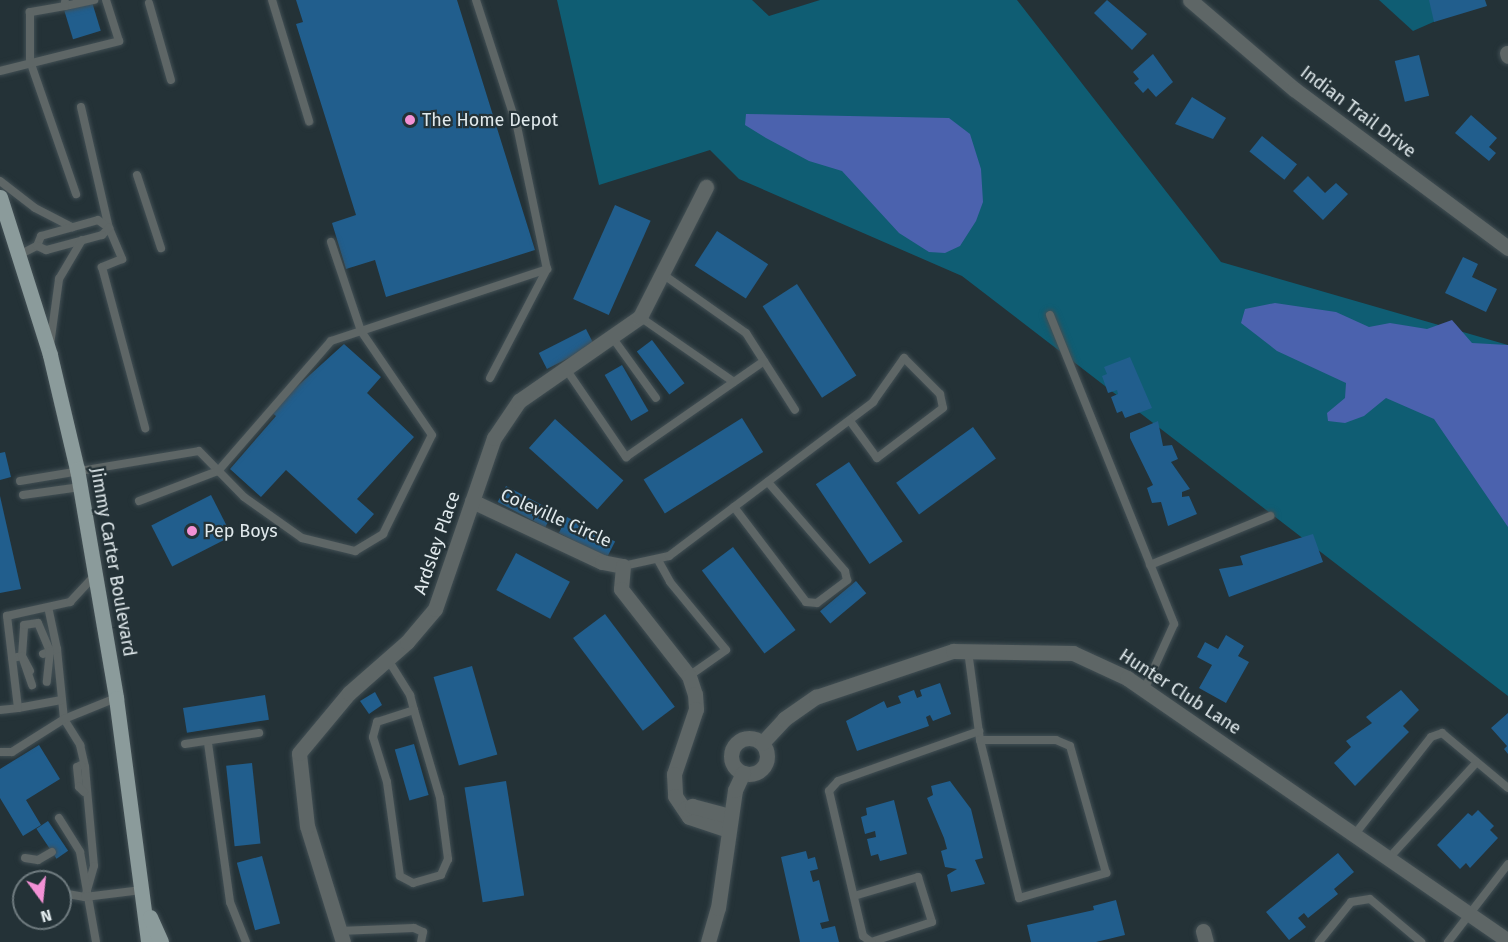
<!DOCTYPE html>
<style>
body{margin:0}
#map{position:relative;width:1508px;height:942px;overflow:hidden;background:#243237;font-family:"Fira Sans",sans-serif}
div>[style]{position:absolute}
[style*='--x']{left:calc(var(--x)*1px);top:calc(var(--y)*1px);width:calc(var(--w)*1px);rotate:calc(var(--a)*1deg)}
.green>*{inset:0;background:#0f5d73}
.water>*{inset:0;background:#4b62ae}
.building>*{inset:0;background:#215e8d;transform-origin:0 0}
.roads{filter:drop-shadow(0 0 2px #424f54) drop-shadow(0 0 2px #424f54)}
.service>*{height:8px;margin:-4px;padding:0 4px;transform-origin:4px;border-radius:4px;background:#5e6666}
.minor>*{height:15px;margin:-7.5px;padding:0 7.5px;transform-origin:7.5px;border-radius:7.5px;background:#5e6666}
.minor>.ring{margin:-7.5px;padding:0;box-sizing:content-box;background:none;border:15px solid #5e6666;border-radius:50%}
.primary>*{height:15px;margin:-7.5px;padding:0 7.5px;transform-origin:7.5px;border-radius:7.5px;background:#8b9b9b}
.dots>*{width:16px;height:16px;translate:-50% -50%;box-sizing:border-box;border:3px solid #243237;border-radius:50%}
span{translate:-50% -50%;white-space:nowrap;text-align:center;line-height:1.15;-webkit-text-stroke:4.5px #243237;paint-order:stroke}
.street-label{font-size:18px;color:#e0e9ec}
.poi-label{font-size:18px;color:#e0e9ec}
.left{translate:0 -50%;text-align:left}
.north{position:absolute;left:12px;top:870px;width:60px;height:60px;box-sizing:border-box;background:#243237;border:2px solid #6f7b7f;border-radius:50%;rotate:165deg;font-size:16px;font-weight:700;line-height:24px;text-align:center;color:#e0e9ec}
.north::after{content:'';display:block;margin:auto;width:21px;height:27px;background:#f391d5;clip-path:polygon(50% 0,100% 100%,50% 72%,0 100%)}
</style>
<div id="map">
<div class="green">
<div style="clip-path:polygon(557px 0,752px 0,769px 16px,820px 0,1017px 0,1221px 262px,1508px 345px,1508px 696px,962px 276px,739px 179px,710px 150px,599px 185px)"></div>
<div style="clip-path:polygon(1379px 0,1483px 0,1413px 31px)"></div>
</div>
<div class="water">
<div style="clip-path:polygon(746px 114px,949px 118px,970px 134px,981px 169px,983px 202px,976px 221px,960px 246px,945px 253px,929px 252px,899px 233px,842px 171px,809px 161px,766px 138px,745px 125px)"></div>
<div style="clip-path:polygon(1275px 303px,1336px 312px,1369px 327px,1390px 323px,1427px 329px,1452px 320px,1472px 343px,1508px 345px,1508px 527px,1434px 419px,1386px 398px,1364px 416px,1345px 423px,1328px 421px,1327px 413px,1345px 398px,1346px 383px,1277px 351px,1241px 323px,1245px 309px)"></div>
</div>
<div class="building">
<div style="clip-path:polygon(296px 0,457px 0,535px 250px,386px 297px,375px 260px,346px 269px,332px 223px,356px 215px,296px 24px,303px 22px)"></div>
<div style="clip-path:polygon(1107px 0,1147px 34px,1132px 50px,1094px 13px)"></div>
<div style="clip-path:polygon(1429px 0,1485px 0,1487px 6px,1434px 22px)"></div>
<div style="left:92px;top:2px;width:30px;height:29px;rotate:73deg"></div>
<div style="clip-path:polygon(1153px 54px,1173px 82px,1156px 97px,1148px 88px,1143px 93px,1134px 83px,1139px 79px,1133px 72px)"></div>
<div style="left:1419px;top:55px;width:42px;height:25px;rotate:76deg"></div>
<div style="clip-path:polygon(1192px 97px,1226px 118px,1213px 139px,1175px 124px)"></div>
<div style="clip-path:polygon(1471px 115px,1497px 138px,1489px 147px,1496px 153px,1489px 161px,1455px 133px)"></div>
<div style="left:1262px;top:136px;width:45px;height:20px;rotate:39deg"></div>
<div style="clip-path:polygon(1308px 176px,1325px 193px,1336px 183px,1348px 194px,1323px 220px,1293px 191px)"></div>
<div style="left:615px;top:205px;width:39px;height:103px;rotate:24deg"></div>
<div style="left:717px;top:231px;width:61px;height:41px;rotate:33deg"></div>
<div style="clip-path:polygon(1463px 257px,1478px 264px,1472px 277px,1497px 289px,1486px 312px,1445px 293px)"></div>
<div style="left:797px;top:284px;width:109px;height:41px;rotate:57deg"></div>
<div style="left:586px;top:329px;width:18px;height:53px;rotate:63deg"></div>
<div style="left:652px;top:340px;width:54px;height:19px;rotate:53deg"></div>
<div style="clip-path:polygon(344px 344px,381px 377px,367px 393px,414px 437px,357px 499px,374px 514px,356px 534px,286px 470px,261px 497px,230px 469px,276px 416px,270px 411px)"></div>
<div style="clip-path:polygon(1130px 357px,1152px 408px,1125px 418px,1122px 411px,1117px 413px,1111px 397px,1118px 394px,1117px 390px,1108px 393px,1102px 376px,1107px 374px,1104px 367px)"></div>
<div style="left:622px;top:365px;width:53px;height:20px;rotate:60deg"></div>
<div style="left:742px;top:418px;width:40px;height:116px;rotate:58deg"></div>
<div style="left:555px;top:419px;width:92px;height:39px;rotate:42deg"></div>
<div style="clip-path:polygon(1158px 421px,1163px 446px,1172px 445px,1178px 459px,1171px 462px,1190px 489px,1182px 492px,1182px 497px,1189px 496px,1197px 514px,1168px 526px,1161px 502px,1152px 503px,1147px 488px,1153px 485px,1130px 438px,1130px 433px)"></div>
<div style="left:973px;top:427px;width:39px;height:95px;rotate:54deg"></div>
<div style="clip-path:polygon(5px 452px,11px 477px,0 480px,0 453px)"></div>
<div style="left:849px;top:462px;width:96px;height:40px;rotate:56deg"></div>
<div style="left:506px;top:486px;width:54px;height:18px;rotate:28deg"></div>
<div style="left:211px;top:495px;width:46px;height:67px;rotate:63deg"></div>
<div style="clip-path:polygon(0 496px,21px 589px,0 593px)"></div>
<div style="left:567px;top:517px;width:54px;height:18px;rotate:27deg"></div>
<div style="clip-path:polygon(1313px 534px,1323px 562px,1229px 597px,1219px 569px,1243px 565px,1240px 556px)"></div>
<div style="left:733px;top:547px;width:104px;height:39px;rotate:53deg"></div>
<div style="left:516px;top:553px;width:61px;height:42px;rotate:28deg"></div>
<div style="left:856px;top:581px;width:16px;height:47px;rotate:50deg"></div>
<div style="left:605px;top:614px;width:116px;height:40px;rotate:53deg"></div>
<div style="clip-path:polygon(1226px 635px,1244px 646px,1238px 656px,1249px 662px,1226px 703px,1199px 688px,1212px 665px,1197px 657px,1205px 642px,1218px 649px)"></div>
<div style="left:472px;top:666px;width:92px;height:40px;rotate:74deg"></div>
<div style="clip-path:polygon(940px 683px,951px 714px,933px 721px,930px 715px,926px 717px,929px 726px,857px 751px,846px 721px,884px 701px,887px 708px,901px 703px,898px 696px,914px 690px,917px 698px,922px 696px,920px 690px)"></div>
<div style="clip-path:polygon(1401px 690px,1419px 710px,1403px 726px,1409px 732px,1355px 786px,1334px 763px,1351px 747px,1346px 741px,1372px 723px,1366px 717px)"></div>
<div style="clip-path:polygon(375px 692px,382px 705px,369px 714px,360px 701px)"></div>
<div style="left:265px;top:695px;width:25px;height:83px;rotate:81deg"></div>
<div style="clip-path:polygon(1508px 713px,1508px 754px,1504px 749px,1507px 746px,1491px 728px)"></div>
<div style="left:414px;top:744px;width:53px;height:20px;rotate:74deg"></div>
<div style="clip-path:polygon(39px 745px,60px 779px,26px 800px,41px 825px,23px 836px,0 798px,0 769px)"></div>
<div style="left:252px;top:763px;width:81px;height:26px;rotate:84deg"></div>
<div style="left:506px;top:781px;width:116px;height:42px;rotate:81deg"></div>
<div style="clip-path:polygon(950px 781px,971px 809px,983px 858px,975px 860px,985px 884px,951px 892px,947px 875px,957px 869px,945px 867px,941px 851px,947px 849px,944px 838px,927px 798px,933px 795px,931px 786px)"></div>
<div style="clip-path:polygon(894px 800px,907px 854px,880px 861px,878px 854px,871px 856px,867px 839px,876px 837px,875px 831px,865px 834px,861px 817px,867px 815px,866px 808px)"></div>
<div style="clip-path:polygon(1478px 810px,1494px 826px,1490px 830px,1498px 838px,1470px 868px,1466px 863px,1460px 869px,1437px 845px,1468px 813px,1472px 816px)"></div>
<div style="left:48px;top:821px;width:36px;height:14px;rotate:56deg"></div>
<div style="clip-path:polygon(806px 851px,808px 859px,815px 857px,818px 869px,810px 871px,813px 882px,819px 880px,829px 921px,820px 923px,822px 929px,835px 926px,839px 942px,800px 942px,781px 857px)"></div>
<div style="clip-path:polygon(1338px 853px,1354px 872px,1334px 889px,1338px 894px,1308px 918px,1304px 913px,1298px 918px,1306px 927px,1289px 940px,1266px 912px)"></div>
<div style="left:262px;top:856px;width:70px;height:26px;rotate:75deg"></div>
<div style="clip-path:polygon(1116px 900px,1125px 935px,1096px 942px,1031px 942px,1027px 925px,1094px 910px,1093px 906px)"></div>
</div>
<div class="roads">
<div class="service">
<div style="--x:272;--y:0;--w:127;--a:73"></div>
<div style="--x:476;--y:0;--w:133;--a:72"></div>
<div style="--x:517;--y:126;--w:146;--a:78.2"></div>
<div style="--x:547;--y:269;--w:123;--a:117.6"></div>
<div style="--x:65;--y:2;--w:4;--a:90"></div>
<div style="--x:65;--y:6;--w:30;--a:-12"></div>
<div style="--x:149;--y:3;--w:80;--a:74.1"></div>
<div style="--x:65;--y:6;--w:36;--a:170"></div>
<div style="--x:30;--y:12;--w:49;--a:90"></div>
<div style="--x:30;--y:61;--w:141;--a:70.9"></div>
<div style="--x:0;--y:71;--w:123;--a:-14.1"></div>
<div style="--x:119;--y:41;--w:43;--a:-107.6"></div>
<div style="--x:81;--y:107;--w:124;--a:77"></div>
<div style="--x:109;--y:228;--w:34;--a:67"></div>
<div style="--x:122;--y:259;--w:22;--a:158"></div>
<div style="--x:102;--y:267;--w:167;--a:75"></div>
<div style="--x:137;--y:175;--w:77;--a:71.8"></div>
<div style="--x:0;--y:181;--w:44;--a:37.6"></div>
<div style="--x:35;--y:208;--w:42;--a:27.2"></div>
<div style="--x:19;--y:255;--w:20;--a:-27"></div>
<div style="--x:37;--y:246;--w:11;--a:-68"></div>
<div style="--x:41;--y:236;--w:59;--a:-15.7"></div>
<div style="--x:98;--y:220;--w:14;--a:36"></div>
<div style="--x:109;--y:228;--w:10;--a:135"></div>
<div style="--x:102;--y:235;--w:58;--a:165"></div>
<div style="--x:46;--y:250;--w:10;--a:-156"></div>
<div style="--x:661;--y:273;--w:104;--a:35.2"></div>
<div style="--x:746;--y:333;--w:91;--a:57.5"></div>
<div style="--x:1050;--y:315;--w:333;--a:68.1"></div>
<div style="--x:1174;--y:624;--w:72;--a:114.4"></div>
<div style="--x:640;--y:317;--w:114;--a:34.7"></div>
<div style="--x:612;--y:337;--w:75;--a:54.2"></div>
<div style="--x:50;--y:345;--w:67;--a:-82.2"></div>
<div style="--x:59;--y:279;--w:45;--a:-59.5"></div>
<div style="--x:566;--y:369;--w:107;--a:55.7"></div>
<div style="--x:626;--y:457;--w:168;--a:-34.8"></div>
<div style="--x:20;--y:481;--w:181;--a:-9.5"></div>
<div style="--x:199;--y:451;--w:64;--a:45.6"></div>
<div style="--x:244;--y:497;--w:71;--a:35.3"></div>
<div style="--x:302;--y:538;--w:55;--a:13.8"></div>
<div style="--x:355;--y:551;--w:33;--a:-31"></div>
<div style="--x:383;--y:534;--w:110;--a:-63.7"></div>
<div style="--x:432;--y:435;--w:126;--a:-124.3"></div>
<div style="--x:361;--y:331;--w:94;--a:-108.6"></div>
<div style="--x:23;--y:495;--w:58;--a:-8"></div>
<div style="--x:139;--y:501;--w:85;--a:-20.8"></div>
<div style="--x:218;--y:471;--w:172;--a:-49"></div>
<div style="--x:331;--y:341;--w:228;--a:-18.4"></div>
<div style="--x:734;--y:507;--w:119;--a:52.8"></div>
<div style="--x:806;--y:602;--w:11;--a:5"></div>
<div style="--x:817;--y:603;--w:38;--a:-37"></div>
<div style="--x:847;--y:580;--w:9;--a:-103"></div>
<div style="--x:845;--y:571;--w:118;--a:-130.9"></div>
<div style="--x:658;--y:560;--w:25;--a:61"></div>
<div style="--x:670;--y:582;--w:88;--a:50.5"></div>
<div style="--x:726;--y:650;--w:45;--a:144.9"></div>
<div style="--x:1150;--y:565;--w:130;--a:-22.2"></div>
<div style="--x:623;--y:566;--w:47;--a:-12.3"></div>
<div style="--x:669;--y:556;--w:256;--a:-37"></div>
<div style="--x:873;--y:402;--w:54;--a:-54.8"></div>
<div style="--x:904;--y:358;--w:51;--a:45"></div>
<div style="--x:940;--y:394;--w:14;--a:78"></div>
<div style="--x:943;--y:408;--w:83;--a:142.9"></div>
<div style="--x:877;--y:458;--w:46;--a:-126.1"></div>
<div style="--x:57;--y:649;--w:70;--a:84.3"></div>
<div style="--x:64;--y:719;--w:31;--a:58"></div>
<div style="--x:80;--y:745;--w:23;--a:77"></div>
<div style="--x:85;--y:767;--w:99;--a:84.8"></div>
<div style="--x:94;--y:866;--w:32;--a:106"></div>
<div style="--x:968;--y:651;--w:90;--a:82.3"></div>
<div style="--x:980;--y:740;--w:163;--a:76.1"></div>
<div style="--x:1019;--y:898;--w:91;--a:-16"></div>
<div style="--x:1106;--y:873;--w:132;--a:-105.8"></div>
<div style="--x:1070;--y:746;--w:15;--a:-157"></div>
<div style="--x:1056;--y:740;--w:76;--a:180"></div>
<div style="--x:43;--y:654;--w:15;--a:-20"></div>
<div style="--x:57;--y:649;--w:40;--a:-102"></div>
<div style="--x:12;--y:658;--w:10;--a:-11"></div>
<div style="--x:22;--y:656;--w:31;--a:-86"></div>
<div style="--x:24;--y:625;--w:14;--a:-8"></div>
<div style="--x:38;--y:623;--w:30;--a:67"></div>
<div style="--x:50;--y:651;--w:31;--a:96"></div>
<div style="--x:387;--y:658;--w:44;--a:58.1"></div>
<div style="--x:410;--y:695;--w:16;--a:75"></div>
<div style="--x:414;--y:710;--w:92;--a:73.5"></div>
<div style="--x:440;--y:798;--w:62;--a:82.5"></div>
<div style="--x:448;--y:859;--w:17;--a:114"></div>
<div style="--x:441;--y:875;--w:29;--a:164"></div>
<div style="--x:413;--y:883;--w:15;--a:-152"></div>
<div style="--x:400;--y:876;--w:95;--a:-97.9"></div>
<div style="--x:387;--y:782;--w:47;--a:-107.3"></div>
<div style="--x:373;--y:737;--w:16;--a:-75"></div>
<div style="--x:377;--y:722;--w:39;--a:-18"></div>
<div style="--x:30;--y:671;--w:17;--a:-118"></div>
<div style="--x:22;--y:656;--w:31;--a:71"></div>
<div style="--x:18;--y:708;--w:44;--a:-10.5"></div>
<div style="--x:0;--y:710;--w:18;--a:-6"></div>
<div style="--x:18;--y:708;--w:93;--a:-96.8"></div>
<div style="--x:7;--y:616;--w:65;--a:-12.5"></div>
<div style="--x:70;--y:602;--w:37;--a:-47"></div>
<div style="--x:208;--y:743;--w:161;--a:82.1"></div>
<div style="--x:230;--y:902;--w:43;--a:68.2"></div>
<div style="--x:185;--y:744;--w:75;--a:-8.5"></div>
<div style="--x:0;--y:752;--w:12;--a:0"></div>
<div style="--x:12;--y:752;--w:62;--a:-32.4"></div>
<div style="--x:64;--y:719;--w:56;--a:-22"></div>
<div style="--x:81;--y:765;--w:4;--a:153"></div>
<div style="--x:77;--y:767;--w:20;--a:84"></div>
<div style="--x:79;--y:787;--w:7;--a:45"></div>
<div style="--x:59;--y:818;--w:40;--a:58"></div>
<div style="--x:80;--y:852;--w:91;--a:79.9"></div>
<div style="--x:1355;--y:834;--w:123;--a:-51.9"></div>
<div style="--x:1431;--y:737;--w:12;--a:-20"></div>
<div style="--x:1442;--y:733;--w:86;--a:39.8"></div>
<div style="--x:25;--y:858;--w:13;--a:9"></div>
<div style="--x:38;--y:860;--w:16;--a:-30"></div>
<div style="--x:1389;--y:858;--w:129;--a:-47.5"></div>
<div style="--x:62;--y:893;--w:23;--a:10"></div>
<div style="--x:85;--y:897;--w:57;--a:-7"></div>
<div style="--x:854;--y:896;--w:67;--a:-16.5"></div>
<div style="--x:918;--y:877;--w:47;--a:72.7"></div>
<div style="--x:932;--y:922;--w:64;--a:161.8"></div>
<div style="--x:871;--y:942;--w:10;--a:-143"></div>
<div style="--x:863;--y:936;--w:149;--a:-103.2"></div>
<div style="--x:829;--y:791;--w:13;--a:-48"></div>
<div style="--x:838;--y:781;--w:150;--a:-19.5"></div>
<div style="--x:339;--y:931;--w:75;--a:-2.3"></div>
<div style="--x:414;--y:928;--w:10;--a:24"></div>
<div style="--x:423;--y:932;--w:10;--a:101"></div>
<div style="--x:1319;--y:942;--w:51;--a:-51.3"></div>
<div style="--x:1351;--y:902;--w:19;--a:-9"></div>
<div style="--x:1370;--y:899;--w:67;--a:40.1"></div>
<div style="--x:1448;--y:942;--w:98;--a:-52.4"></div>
</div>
<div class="minor">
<div style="--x:1190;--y:0;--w:137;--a:40.6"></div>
<div style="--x:1294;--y:89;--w:267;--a:36.6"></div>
<div style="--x:1507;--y:53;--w:3;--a:72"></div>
<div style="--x:472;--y:501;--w:144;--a:25.1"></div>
<div style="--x:602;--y:562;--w:21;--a:11"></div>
<div style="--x:623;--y:566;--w:23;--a:95"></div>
<div style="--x:621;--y:589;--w:110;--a:52"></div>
<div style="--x:689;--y:676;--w:19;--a:72"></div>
<div style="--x:695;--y:694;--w:15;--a:86"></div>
<div style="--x:696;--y:709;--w:69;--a:108.7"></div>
<div style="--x:674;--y:774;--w:22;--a:87"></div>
<div style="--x:675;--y:796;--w:25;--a:56"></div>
<div style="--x:689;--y:817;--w:41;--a:18.4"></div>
<div class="ring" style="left:731px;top:738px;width:21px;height:21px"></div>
<div style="--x:762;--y:743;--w:33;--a:-47"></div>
<div style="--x:784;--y:719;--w:39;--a:-35"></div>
<div style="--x:816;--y:697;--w:145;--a:-18.6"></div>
<div style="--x:953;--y:651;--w:120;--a:1"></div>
<div style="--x:1073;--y:653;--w:60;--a:24.8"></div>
<div style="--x:1127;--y:678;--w:463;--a:34.6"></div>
<div style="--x:685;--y:809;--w:8;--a:-23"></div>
<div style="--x:692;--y:806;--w:39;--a:15"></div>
<div style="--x:1203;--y:931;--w:11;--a:75"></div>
<div style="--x:343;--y:942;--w:121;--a:-107.2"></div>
<div style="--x:307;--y:826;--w:73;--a:-96.3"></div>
<div style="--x:299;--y:753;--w:78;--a:-50.2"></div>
<div style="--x:349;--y:693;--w:77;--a:-41.3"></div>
<div style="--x:407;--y:642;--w:43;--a:-49.7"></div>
<div style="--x:435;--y:609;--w:181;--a:-71"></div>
<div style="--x:494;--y:438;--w:45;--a:-56"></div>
<div style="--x:519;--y:401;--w:147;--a:-34.8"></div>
<div style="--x:640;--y:317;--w:146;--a:-63.1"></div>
<div style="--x:708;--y:942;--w:35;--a:-74"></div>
<div style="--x:718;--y:908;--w:119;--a:-81.8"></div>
<div style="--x:735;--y:790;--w:19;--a:-65"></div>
</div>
<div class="primary">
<div style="--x:0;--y:197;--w:166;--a:72.4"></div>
<div style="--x:50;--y:355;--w:117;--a:76.7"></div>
<div style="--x:77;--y:469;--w:232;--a:80.3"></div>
<div style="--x:116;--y:698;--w:246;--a:82.5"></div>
<div style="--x:150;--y:917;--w:27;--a:66"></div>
</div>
</div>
<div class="dots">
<div style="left:410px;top:120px;background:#f391d5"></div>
<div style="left:192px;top:531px;background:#f391d5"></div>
</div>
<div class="street-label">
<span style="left:1358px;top:112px;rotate:37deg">Indian Trail Drive</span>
<span style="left:556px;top:518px;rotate:24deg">Coleville Circle</span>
<span style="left:437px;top:543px;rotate:-71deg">Ardsley Place</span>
<span style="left:113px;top:562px;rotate:80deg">Jimmy Carter Boulevard</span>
<span style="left:1180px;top:692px;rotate:33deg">Hunter Club Lane</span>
</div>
<div class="poi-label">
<span class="left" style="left:422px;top:120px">The Home Depot</span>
<span class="left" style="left:204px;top:531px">Pep Boys</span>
</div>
<div class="north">N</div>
</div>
